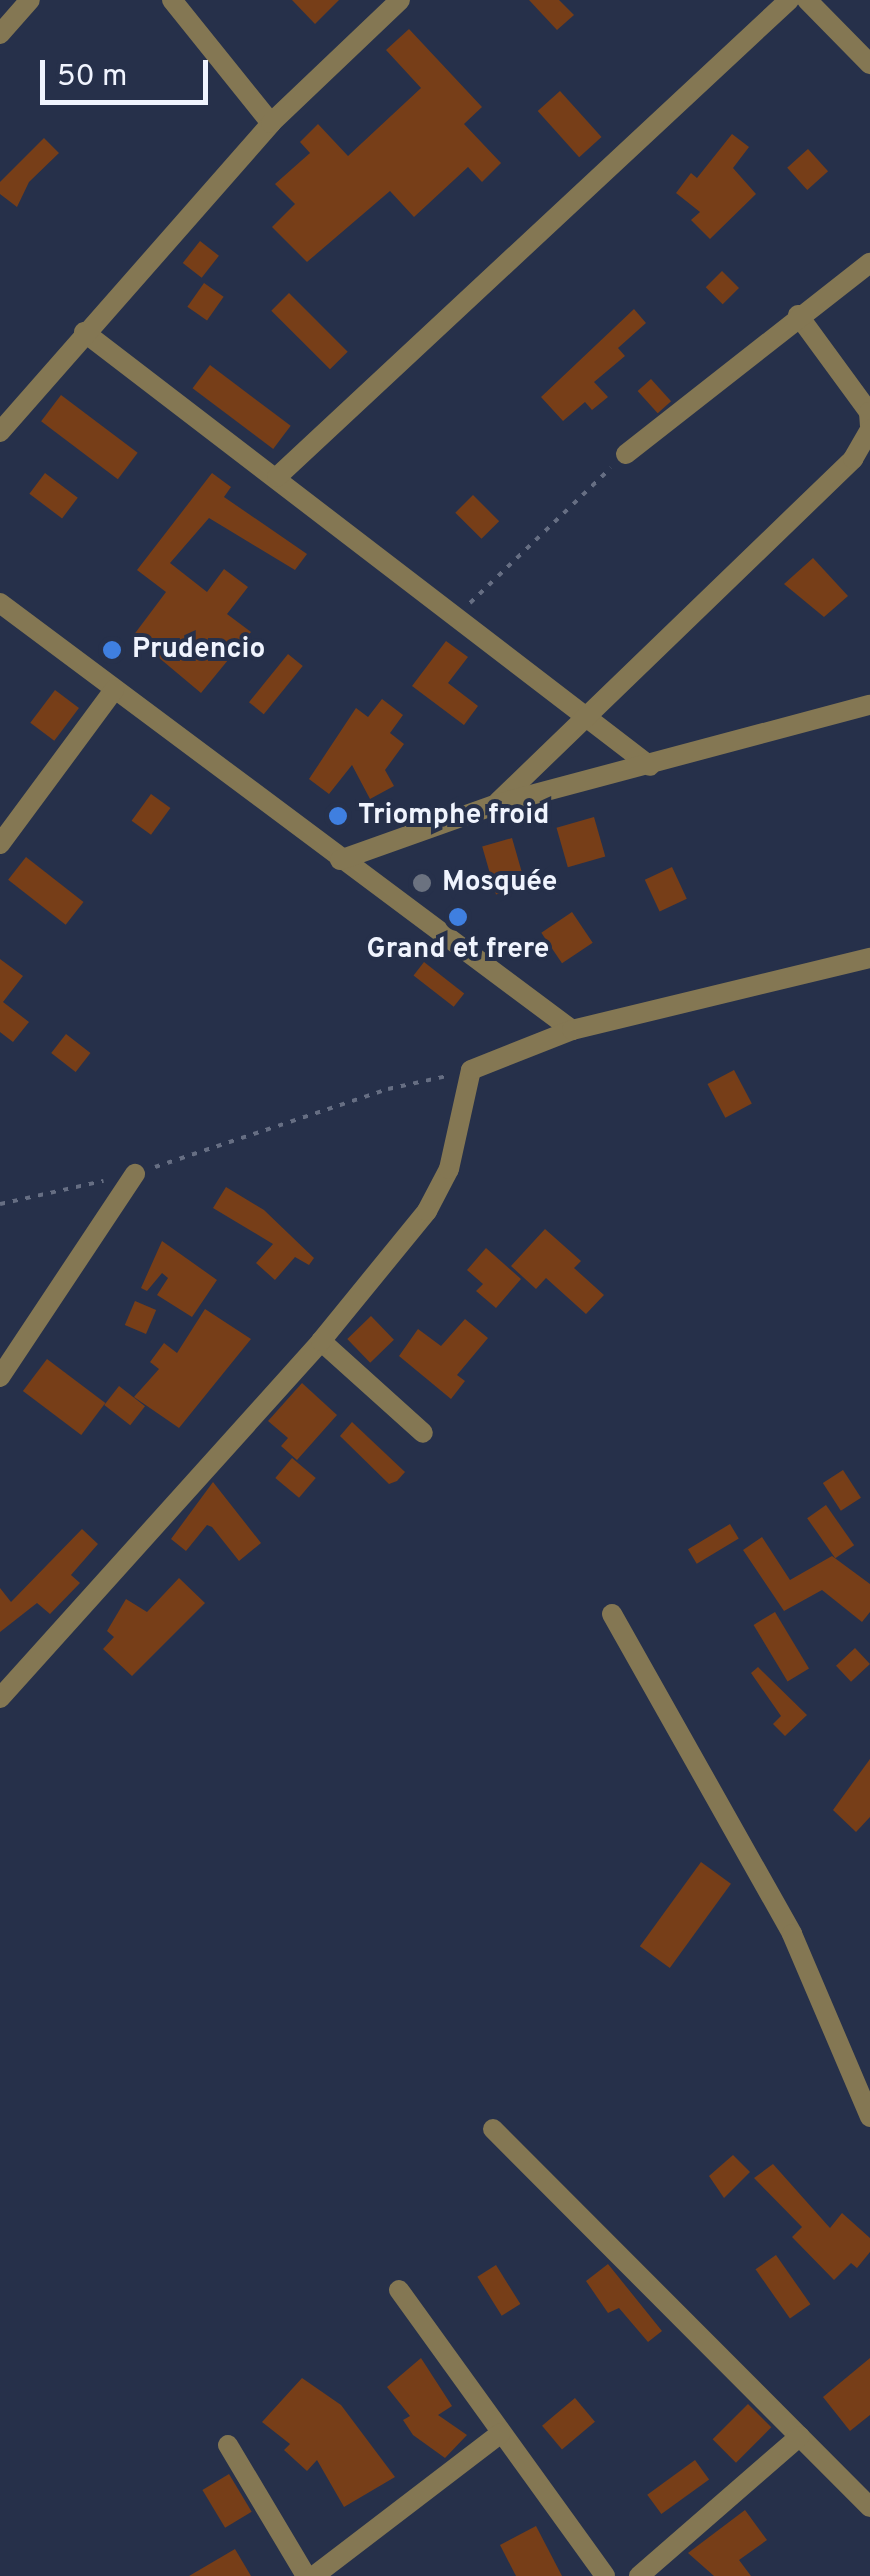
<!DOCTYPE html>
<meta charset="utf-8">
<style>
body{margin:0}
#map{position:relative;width:870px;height:2576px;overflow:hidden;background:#26304a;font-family:Overpass,sans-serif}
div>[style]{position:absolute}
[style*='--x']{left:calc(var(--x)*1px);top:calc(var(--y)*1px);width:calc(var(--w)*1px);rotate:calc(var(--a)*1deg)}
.building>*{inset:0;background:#773e18;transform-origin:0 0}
.path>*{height:4px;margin-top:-2px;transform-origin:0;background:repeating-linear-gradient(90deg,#666e83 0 5px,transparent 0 13px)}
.minor>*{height:20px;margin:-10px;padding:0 10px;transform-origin:10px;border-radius:10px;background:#847753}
.dots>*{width:28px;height:28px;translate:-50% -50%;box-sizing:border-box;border:5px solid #26304a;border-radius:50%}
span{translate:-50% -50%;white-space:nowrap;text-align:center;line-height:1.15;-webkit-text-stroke:8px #26304a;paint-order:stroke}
.poi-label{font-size:28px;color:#f0f4fe;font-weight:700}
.left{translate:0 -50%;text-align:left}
.scale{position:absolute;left:40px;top:60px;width:168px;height:45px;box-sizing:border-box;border:5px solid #f0f4fe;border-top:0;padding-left:12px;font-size:30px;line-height:35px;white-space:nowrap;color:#f0f4fe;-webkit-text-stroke:8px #26304a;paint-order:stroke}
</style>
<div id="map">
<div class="building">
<div style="clip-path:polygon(292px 0,339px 0,315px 24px)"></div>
<div style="clip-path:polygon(529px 0,559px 0,574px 15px,557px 30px)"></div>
<div style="clip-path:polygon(409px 29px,482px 107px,464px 124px,501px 163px,482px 182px,468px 167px,414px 217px,390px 191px,307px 262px,272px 227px,295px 204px,275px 184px,310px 153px,300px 142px,318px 124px,348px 156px,421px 88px,386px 50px)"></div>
<div style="left:560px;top:91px;width:62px;height:30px;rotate:48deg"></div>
<div style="clip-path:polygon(732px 134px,749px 147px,733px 168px,756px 194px,710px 239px,691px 220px,700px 212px,676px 193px,691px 173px,697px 178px)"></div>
<div style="clip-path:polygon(44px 138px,59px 153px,29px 182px,17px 207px,0 194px,0 182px)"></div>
<div style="left:808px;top:149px;width:30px;height:28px;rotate:48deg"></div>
<div style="left:200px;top:241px;width:24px;height:28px;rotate:38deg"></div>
<div style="left:722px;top:271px;width:24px;height:23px;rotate:45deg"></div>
<div style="left:204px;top:283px;width:24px;height:29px;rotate:35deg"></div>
<div style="left:289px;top:293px;width:83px;height:25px;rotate:45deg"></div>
<div style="clip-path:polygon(634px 309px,646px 323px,618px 348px,625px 356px,594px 382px,608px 397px,592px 410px,585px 402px,563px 421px,541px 397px)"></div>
<div style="left:210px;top:365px;width:101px;height:29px;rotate:37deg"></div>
<div style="left:651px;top:379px;width:30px;height:18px;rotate:48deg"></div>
<div style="left:61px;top:395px;width:96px;height:33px;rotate:37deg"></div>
<div style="left:45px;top:473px;width:41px;height:26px;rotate:37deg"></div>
<div style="clip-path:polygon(212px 473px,231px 487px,224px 497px,307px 554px,295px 570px,209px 518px,170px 563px,207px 592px,224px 569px,248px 587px,227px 614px,251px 632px,201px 693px,133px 636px,166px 592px,137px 570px)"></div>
<div style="left:473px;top:495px;width:37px;height:25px;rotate:45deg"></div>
<div style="clip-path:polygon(813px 558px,848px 596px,824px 617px,784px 584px)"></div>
<div style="clip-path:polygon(446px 641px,468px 657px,448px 683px,478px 706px,464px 725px,412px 686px)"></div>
<div style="left:288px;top:654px;width:19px;height:62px;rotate:39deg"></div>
<div style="left:55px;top:690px;width:30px;height:41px;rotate:37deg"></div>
<div style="clip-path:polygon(382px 699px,403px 715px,390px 733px,404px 744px,385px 770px,394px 786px,370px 799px,352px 765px,329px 794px,309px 779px,356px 708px,368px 717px)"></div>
<div style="left:151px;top:794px;width:24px;height:33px;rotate:36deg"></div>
<div style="left:594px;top:817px;width:41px;height:39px;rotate:74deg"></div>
<div style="left:512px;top:838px;width:50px;height:31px;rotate:74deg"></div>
<div style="left:26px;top:857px;width:73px;height:29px;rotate:38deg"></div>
<div style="left:672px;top:867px;width:35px;height:30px;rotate:65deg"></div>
<div style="left:572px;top:912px;width:37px;height:37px;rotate:56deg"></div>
<div style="clip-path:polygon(0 959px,23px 976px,3px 1002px,29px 1022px,13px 1042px,0 1032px)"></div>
<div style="left:424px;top:962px;width:51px;height:17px;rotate:38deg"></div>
<div style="left:66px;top:1034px;width:31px;height:24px;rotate:38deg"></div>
<div style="left:734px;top:1070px;width:38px;height:30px;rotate:62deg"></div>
<div style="clip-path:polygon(226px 1187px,264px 1210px,314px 1258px,309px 1265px,295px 1257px,275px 1280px,256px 1263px,273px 1244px,213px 1208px)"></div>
<div style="clip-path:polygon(545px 1229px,581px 1261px,574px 1268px,604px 1295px,586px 1314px,546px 1278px,536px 1289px,511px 1266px)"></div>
<div style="clip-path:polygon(162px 1241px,217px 1280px,192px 1317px,157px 1295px,168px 1278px,162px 1273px,147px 1291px,141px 1288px)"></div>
<div style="clip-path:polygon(486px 1248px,521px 1279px,496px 1308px,476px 1291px,483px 1284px,467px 1270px)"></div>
<div style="left:135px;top:1301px;width:23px;height:26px;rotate:23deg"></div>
<div style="clip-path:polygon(205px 1309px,251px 1339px,179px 1428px,134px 1397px,159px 1369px,150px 1362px,164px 1343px,177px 1353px)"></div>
<div style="left:371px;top:1316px;width:33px;height:33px;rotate:46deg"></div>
<div style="clip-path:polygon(465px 1319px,488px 1338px,457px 1375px,465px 1381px,451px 1399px,399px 1356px,418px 1329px,441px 1346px)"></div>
<div style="left:47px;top:1359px;width:73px;height:40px;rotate:37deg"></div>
<div style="clip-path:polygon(302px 1383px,337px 1415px,297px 1460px,281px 1446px,288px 1438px,268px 1421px)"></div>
<div style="left:119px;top:1386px;width:33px;height:24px;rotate:38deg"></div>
<div style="clip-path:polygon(352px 1422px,405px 1472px,397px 1481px,389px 1484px,340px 1436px)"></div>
<div style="left:292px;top:1458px;width:31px;height:26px;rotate:40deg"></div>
<div style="left:843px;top:1470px;width:33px;height:24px;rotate:57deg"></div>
<div style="clip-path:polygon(213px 1482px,261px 1543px,239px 1561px,212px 1527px,207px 1525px,186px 1551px,171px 1539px)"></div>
<div style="left:826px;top:1505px;width:49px;height:23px;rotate:55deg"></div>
<div style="left:730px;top:1524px;width:17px;height:49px;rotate:59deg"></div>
<div style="clip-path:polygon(82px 1529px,98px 1544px,71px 1575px,80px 1583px,50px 1614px,37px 1603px,0 1632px,0 1588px,11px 1602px)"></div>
<div style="clip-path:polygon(762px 1537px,790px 1580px,832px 1556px,870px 1584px,870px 1612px,862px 1622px,822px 1590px,784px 1611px,743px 1550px)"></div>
<div style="clip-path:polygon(179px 1578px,205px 1603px,132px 1676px,103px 1649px,114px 1637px,107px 1631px,126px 1599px,147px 1612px)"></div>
<div style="left:775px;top:1612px;width:66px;height:25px;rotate:59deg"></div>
<div style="left:855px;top:1648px;width:22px;height:26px;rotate:47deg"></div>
<div style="clip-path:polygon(758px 1667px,807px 1715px,785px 1736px,773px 1724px,781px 1716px,751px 1673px)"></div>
<div style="clip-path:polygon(870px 1759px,870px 1817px,856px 1832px,833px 1810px)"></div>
<div style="left:701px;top:1862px;width:37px;height:104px;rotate:36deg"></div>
<div style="clip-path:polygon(733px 2155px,750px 2172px,724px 2198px,709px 2176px)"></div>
<div style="clip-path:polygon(773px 2164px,830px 2228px,842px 2213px,870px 2238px,870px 2252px,857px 2268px,851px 2263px,834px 2280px,792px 2237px,802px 2227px,754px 2178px)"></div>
<div style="left:776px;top:2255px;width:60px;height:25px;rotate:55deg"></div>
<div style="clip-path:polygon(608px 2264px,662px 2331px,648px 2342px,619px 2308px,608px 2313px,586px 2281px)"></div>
<div style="left:496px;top:2265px;width:46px;height:22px;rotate:58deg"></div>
<div style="clip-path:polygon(421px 2358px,452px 2406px,438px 2415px,467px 2435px,445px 2458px,413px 2435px,403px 2420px,410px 2416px,387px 2387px)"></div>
<div style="clip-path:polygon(870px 2358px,870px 2415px,850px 2431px,823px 2397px)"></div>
<div style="clip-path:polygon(302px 2378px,341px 2405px,395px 2477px,344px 2507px,317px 2460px,307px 2471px,284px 2450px,290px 2444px,262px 2422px)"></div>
<div style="left:575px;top:2398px;width:31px;height:43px;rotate:50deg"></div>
<div style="left:748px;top:2404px;width:33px;height:50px;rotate:45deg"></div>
<div style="left:695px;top:2460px;width:24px;height:59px;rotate:54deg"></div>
<div style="left:229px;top:2474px;width:44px;height:31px;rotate:59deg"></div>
<div style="clip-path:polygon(745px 2510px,767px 2540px,739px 2560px,751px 2576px,714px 2576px,688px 2553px)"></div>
<div style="clip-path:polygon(536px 2526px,562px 2576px,516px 2576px,500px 2545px)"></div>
<div style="clip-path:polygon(235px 2549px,251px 2576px,189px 2576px)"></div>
</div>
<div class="path">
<div style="--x:470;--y:603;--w:195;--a:-43.8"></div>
<div style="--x:155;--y:1167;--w:246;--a:-18.5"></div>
<div style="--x:388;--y:1089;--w:60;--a:-12.4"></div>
<div style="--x:0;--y:1204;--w:106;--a:-12.6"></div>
</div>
<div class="minor">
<div style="--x:172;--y:0;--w:158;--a:51.2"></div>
<div style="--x:807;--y:0;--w:90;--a:45.5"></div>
<div style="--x:0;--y:34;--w:45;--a:-48.6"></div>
<div style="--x:798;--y:315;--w:120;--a:53.8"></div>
<div style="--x:869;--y:412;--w:13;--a:86"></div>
<div style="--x:84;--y:332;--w:713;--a:37.48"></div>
<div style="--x:0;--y:432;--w:411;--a:-48.7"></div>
<div style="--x:271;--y:123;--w:178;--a:-43.6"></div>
<div style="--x:626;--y:454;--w:310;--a:-38.1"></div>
<div style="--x:277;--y:477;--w:700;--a:-42.97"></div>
<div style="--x:0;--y:603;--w:714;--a:36.74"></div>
<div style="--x:498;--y:802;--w:494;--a:-44"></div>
<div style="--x:853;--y:459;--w:34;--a:-60"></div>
<div style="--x:0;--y:844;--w:192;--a:-53.5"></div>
<div style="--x:340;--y:860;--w:167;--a:-19.6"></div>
<div style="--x:497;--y:804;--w:386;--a:-14.9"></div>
<div style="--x:321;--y:1341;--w:137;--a:42"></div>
<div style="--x:0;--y:1377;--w:244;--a:-56.4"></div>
<div style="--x:612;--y:1614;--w:367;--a:60.6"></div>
<div style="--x:792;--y:1934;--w:199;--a:66.9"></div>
<div style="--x:0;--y:1698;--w:480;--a:-48"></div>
<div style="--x:321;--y:1341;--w:168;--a:-50.8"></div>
<div style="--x:427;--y:1211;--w:47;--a:-62.4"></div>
<div style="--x:449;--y:1169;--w:101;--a:-77.5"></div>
<div style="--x:471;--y:1070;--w:109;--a:-21.6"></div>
<div style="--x:572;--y:1030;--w:307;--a:-13.6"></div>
<div style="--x:493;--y:2129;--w:534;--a:45.08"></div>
<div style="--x:399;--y:2290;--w:352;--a:54.2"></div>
<div style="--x:228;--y:2445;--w:152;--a:59.2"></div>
<div style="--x:314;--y:2576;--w:235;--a:-37.4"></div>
<div style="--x:639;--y:2576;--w:213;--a:-41"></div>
</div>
<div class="dots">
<div style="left:112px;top:650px;background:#3f7fe0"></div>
<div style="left:338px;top:816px;background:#3f7fe0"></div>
<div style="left:422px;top:883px;background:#6b7280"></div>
<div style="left:458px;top:917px;background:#3f7fe0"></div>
</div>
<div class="poi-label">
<span class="left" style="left:132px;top:650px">Prudencio</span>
<span class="left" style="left:358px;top:816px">Triomphe froid</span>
<span class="left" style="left:442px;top:883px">Mosquée</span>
<span style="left:458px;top:950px">Grand et frere</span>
</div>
<div class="scale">50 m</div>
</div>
